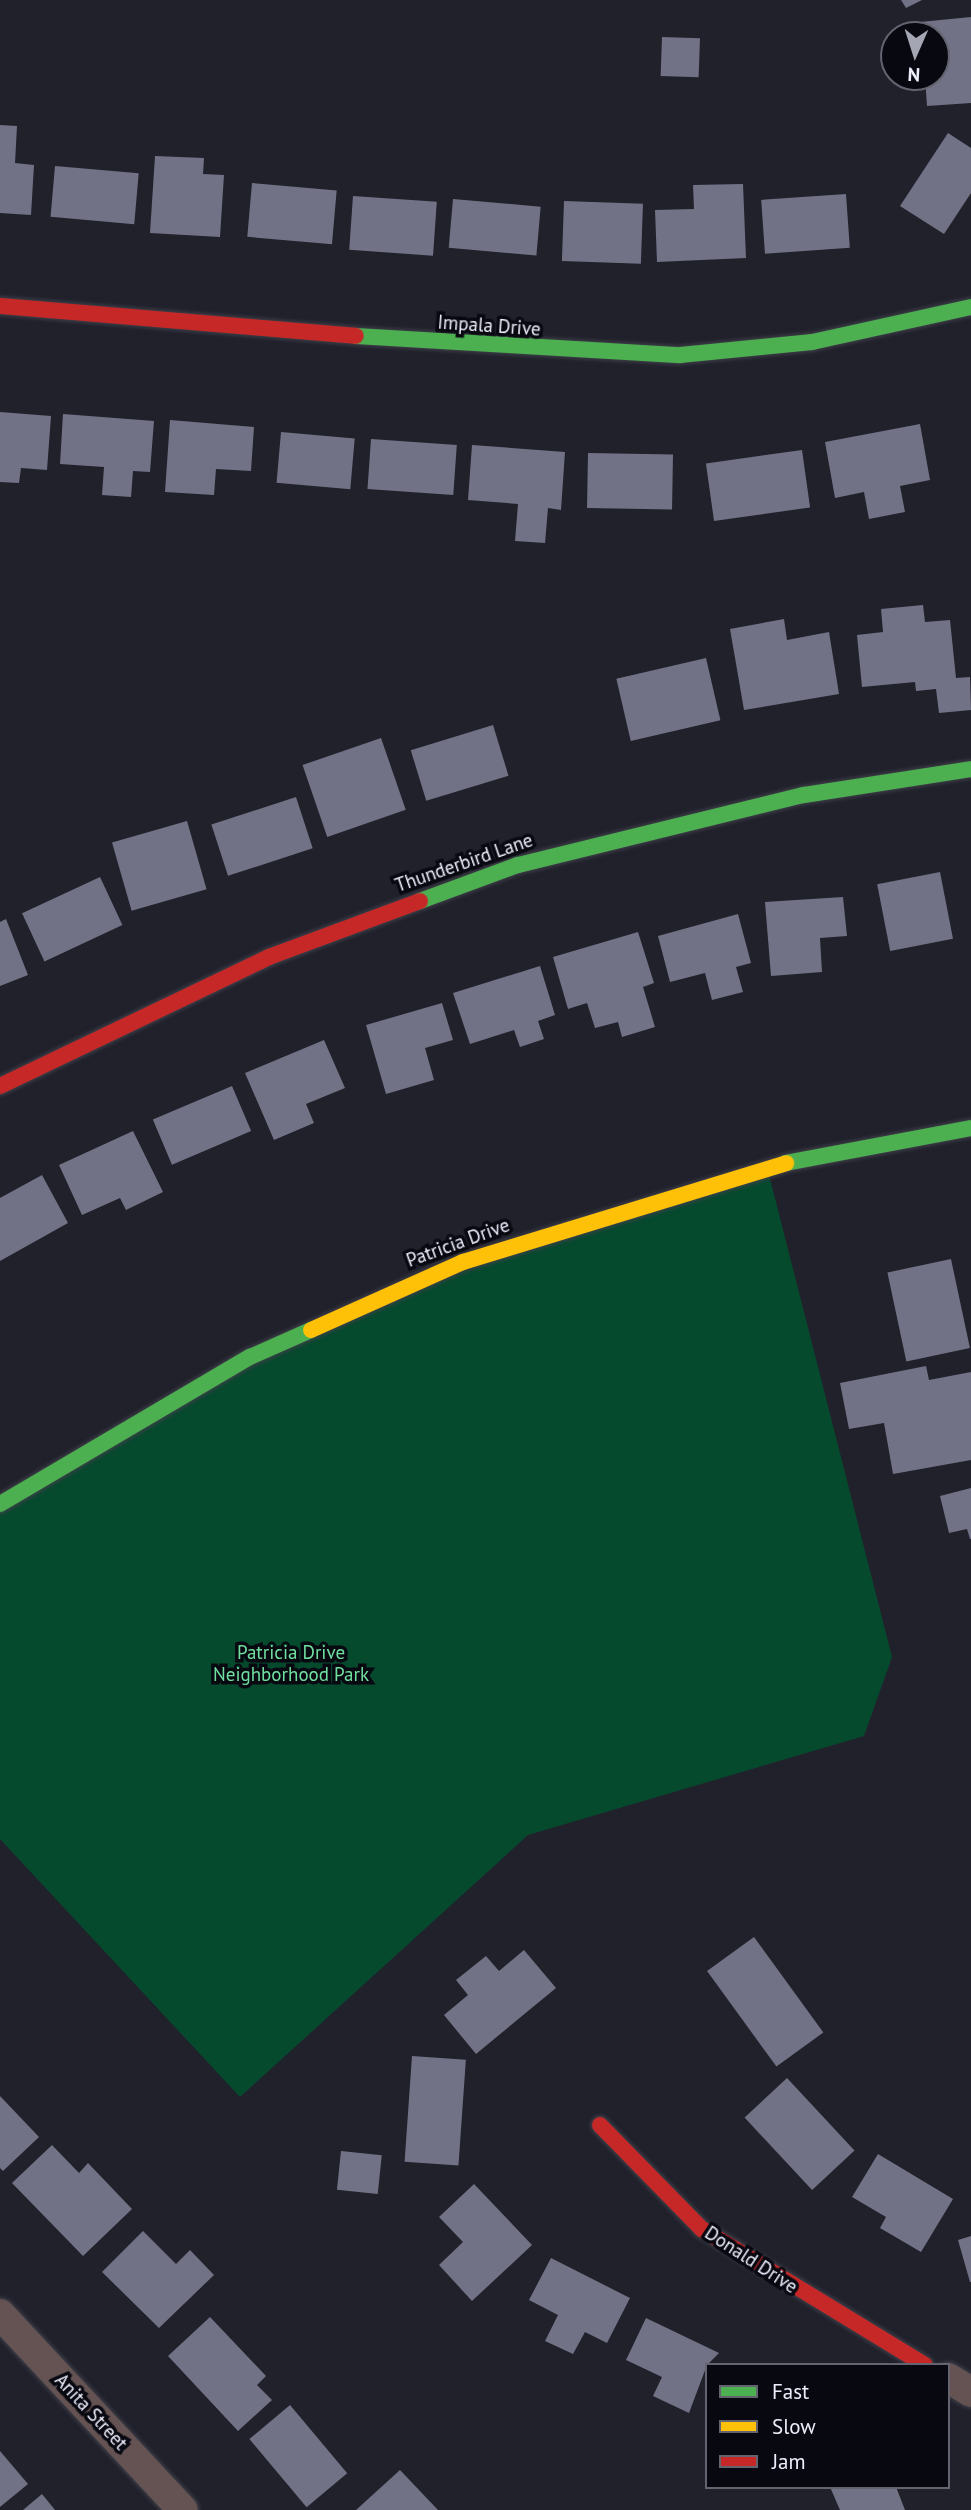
<!DOCTYPE html>
<style>
body{margin:0}
#map{position:relative;width:971px;height:2510px;overflow:hidden;background:#21212c;font-family:"PT Sans",sans-serif}
div>[style]{position:absolute}
[style*='--x']{left:calc(var(--x)*1px);top:calc(var(--y)*1px);width:calc(var(--w)*1px);rotate:calc(var(--a)*1deg)}
.green>*{inset:0;background:#064a2e}
.building>*{inset:0;background:#727286;transform-origin:0 0}
.roads{filter:drop-shadow(0 0 2px #3e3f48) drop-shadow(0 0 2px #3e3f48)}
.street>*{height:30px;margin:-15px;padding:0 15px;transform-origin:15px;border-radius:15px;background:#645352}
.fast>*{height:16px;margin:-8px;padding:0 8px;transform-origin:8px;border-radius:8px;background:#4caf50}
.slow>*{height:16px;margin:-8px;padding:0 8px;transform-origin:8px;border-radius:8px;background:#ffc107}
.jam>*{height:16px;margin:-8px;padding:0 8px;transform-origin:8px;border-radius:8px;background:#c62828}
span{translate:-50% -50%;white-space:nowrap;text-align:center;line-height:1.15;-webkit-text-stroke:7px #080811;paint-order:stroke}
.street-label{font-size:19px;color:#eceefc}
.park-label{font-size:19px;color:#70e0a0}
.legend{position:absolute;left:705px;top:2363px;width:245px;height:126px;box-sizing:border-box;background:#080811;border:2px solid #63646f;margin:0;padding:9px 12px;list-style:none;font-size:21px;color:#eceefc}
.legend li{display:flex;align-items:center;gap:14px;height:35px}
.legend b{width:35px;border:2px solid #63646f}
.north{position:absolute;left:880px;top:21px;width:70px;height:70px;box-sizing:border-box;background:#080811;border:2px solid #63646f;border-radius:50%;rotate:183deg;font-size:19px;font-weight:700;line-height:28px;text-align:center;color:#eceefc}
.north::after{content:'';display:block;margin:auto;width:24px;height:32px;background:#a5a6b3;clip-path:polygon(50% 0,100% 100%,50% 72%,0 100%)}
</style>
<div id="map">
<div class="green">
<div style="clip-path:polygon(767px 1167px,892px 1657px,864px 1736px,528px 1835px,240px 2097px,0 1839px,0 1508px,355px 1305px)"></div>
</div>
<div class="building">
<div style="clip-path:polygon(901px 0,922px 0,906px 8px)"></div>
<div style="clip-path:polygon(971px 17px,971px 103px,927px 106px,925px 77px,936px 77px,936px 35px,921px 35px,920px 22px)"></div>
<div style="left:662px;top:37px;width:38px;height:39px;rotate:2deg"></div>
<div style="clip-path:polygon(0 125px,17px 126px,15px 163px,34px 165px,31px 215px,0 213px)"></div>
<div style="clip-path:polygon(948px 133px,971px 148px,971px 193px,944px 234px,900px 206px)"></div>
<div style="clip-path:polygon(155px 156px,204px 158px,203px 174px,224px 175px,220px 237px,150px 233px)"></div>
<div style="left:55px;top:166px;width:84px;height:51px;rotate:5deg"></div>
<div style="left:252px;top:183px;width:85px;height:54px;rotate:5deg"></div>
<div style="clip-path:polygon(743px 184px,746px 258px,657px 262px,655px 210px,694px 209px,693px 185px)"></div>
<div style="left:846px;top:194px;width:54px;height:85px;rotate:86deg"></div>
<div style="left:353px;top:196px;width:84px;height:54px;rotate:4deg"></div>
<div style="left:453px;top:199px;width:88px;height:49px;rotate:5deg"></div>
<div style="left:564px;top:201px;width:79px;height:60px;rotate:2deg"></div>
<div style="clip-path:polygon(0 412px,51px 416px,47px 470px,21px 468px,19px 483px,0 482px)"></div>
<div style="clip-path:polygon(63px 414px,154px 421px,150px 472px,133px 471px,131px 497px,102px 495px,104px 467px,60px 464px)"></div>
<div style="clip-path:polygon(170px 420px,254px 427px,251px 471px,216px 469px,214px 495px,165px 492px)"></div>
<div style="clip-path:polygon(920px 424px,930px 480px,900px 486px,905px 512px,869px 519px,864px 492px,835px 498px,825px 442px)"></div>
<div style="left:281px;top:432px;width:74px;height:51px;rotate:5deg"></div>
<div style="left:371px;top:439px;width:86px;height:50px;rotate:4deg"></div>
<div style="clip-path:polygon(472px 445px,565px 452px,561px 510px,548px 508px,545px 543px,515px 541px,518px 504px,468px 500px)"></div>
<div style="left:802px;top:450px;width:58px;height:97px;rotate:82deg"></div>
<div style="left:588px;top:453px;width:85px;height:55px;rotate:1deg"></div>
<div style="clip-path:polygon(923px 605px,925px 622px,950px 620px,956px 678px,970px 677px,971px 710px,939px 713px,936px 689px,916px 691px,915px 682px,862px 687px,857px 635px,883px 632px,881px 609px)"></div>
<div style="clip-path:polygon(784px 619px,787px 640px,829px 632px,839px 694px,744px 710px,730px 629px)"></div>
<div style="left:706px;top:658px;width:64px;height:92px;rotate:77deg"></div>
<div style="left:493px;top:725px;width:53px;height:86px;rotate:73deg"></div>
<div style="left:381px;top:738px;width:76px;height:83px;rotate:71deg"></div>
<div style="left:296px;top:797px;width:54px;height:89px;rotate:72deg"></div>
<div style="left:187px;top:821px;width:71px;height:78px;rotate:74deg"></div>
<div style="left:940px;top:872px;width:68px;height:64px;rotate:79deg"></div>
<div style="left:100px;top:877px;width:53px;height:86px;rotate:65deg"></div>
<div style="clip-path:polygon(843px 897px,847px 936px,820px 938px,822px 972px,771px 976px,765px 902px)"></div>
<div style="clip-path:polygon(738px 914px,751px 963px,736px 967px,743px 992px,712px 1000px,705px 973px,670px 982px,658px 936px)"></div>
<div style="clip-path:polygon(6px 919px,28px 975px,0 986px,0 922px)"></div>
<div style="clip-path:polygon(638px 932px,654px 983px,643px 987px,655px 1027px,622px 1037px,618px 1022px,595px 1028px,587px 1003px,568px 1009px,553px 957px)"></div>
<div style="clip-path:polygon(540px 966px,555px 1015px,538px 1021px,544px 1039px,520px 1047px,514px 1030px,470px 1044px,453px 993px)"></div>
<div style="clip-path:polygon(442px 1003px,453px 1040px,425px 1048px,434px 1080px,386px 1094px,366px 1025px)"></div>
<div style="clip-path:polygon(324px 1040px,345px 1088px,306px 1104px,314px 1123px,274px 1140px,245px 1073px)"></div>
<div style="left:232px;top:1086px;width:49px;height:86px;rotate:67deg"></div>
<div style="clip-path:polygon(133px 1131px,163px 1192px,126px 1210px,120px 1198px,82px 1215px,59px 1165px)"></div>
<div style="clip-path:polygon(42px 1175px,68px 1223px,0 1261px,0 1198px)"></div>
<div style="left:951px;top:1259px;width:91px;height:65px;rotate:78deg"></div>
<div style="clip-path:polygon(926px 1366px,929px 1380px,971px 1372px,971px 1460px,893px 1474px,884px 1423px,849px 1429px,840px 1383px)"></div>
<div style="clip-path:polygon(971px 1488px,971px 1539px,970px 1539px,967px 1529px,949px 1533px,940px 1496px)"></div>
<div style="left:754px;top:1937px;width:118px;height:58px;rotate:54deg"></div>
<div style="clip-path:polygon(524px 1950px,556px 1988px,476px 2054px,444px 2015px,468px 1995px,456px 1980px,486px 1956px,499px 1971px)"></div>
<div style="left:412px;top:2056px;width:54px;height:106px;rotate:4deg"></div>
<div style="left:787px;top:2078px;width:99px;height:58px;rotate:47deg"></div>
<div style="clip-path:polygon(0 2096px,39px 2137px,3px 2171px,0 2168px)"></div>
<div style="clip-path:polygon(52px 2145px,79px 2173px,88px 2163px,132px 2209px,83px 2256px,12px 2183px)"></div>
<div style="left:341px;top:2151px;width:41px;height:39px;rotate:6deg"></div>
<div style="clip-path:polygon(878px 2154px,953px 2199px,921px 2252px,880px 2228px,886px 2217px,852px 2197px)"></div>
<div style="clip-path:polygon(474px 2184px,532px 2245px,472px 2301px,439px 2265px,463px 2242px,439px 2217px)"></div>
<div style="clip-path:polygon(143px 2231px,176px 2264px,190px 2250px,214px 2275px,159px 2328px,102px 2272px)"></div>
<div style="clip-path:polygon(971px 2236px,971px 2282px,970px 2282px,958px 2240px)"></div>
<div style="clip-path:polygon(551px 2258px,630px 2298px,607px 2343px,585px 2332px,573px 2354px,545px 2341px,558px 2315px,529px 2300px)"></div>
<div style="clip-path:polygon(210px 2317px,266px 2376px,257px 2385px,272px 2400px,238px 2431px,168px 2356px)"></div>
<div style="clip-path:polygon(646px 2318px,719px 2353px,707px 2365px,689px 2413px,653px 2396px,662px 2377px,626px 2360px)"></div>
<div style="left:290px;top:2405px;width:89px;height:53px;rotate:50deg"></div>
<div style="clip-path:polygon(0 2451px,28px 2484px,0 2507px)"></div>
<div style="clip-path:polygon(400px 2470px,438px 2510px,356px 2510px)"></div>
<div style="clip-path:polygon(830px 2487px,896px 2487px,905px 2510px,840px 2510px)"></div>
<div style="clip-path:polygon(42px 2494px,55px 2510px,23px 2510px)"></div>
</div>
<div class="roads">
<div class="street">
<div style="--x:0;--y:2314;--w:268;--a:47"></div>
<div style="--x:948;--y:2378;--w:27;--a:31"></div>
</div>
<div class="fast">
<div style="--x:356;--y:336;--w:325;--a:3.4"></div>
<div style="--x:680;--y:355;--w:133;--a:-5.6"></div>
<div style="--x:812;--y:342;--w:163;--a:-12.4"></div>
<div style="--x:420;--y:901;--w:104;--a:-20.2"></div>
<div style="--x:518;--y:865;--w:294;--a:-13.8"></div>
<div style="--x:804;--y:795;--w:169;--a:-8.8"></div>
<div style="--x:786;--y:1163;--w:188;--a:-10.7"></div>
<div style="--x:0;--y:1504;--w:290;--a:-30.5"></div>
<div style="--x:250;--y:1357;--w:67;--a:-23.9"></div>
</div>
<div class="slow">
<div style="--x:311;--y:1330;--w:167;--a:-24.1"></div>
<div style="--x:463;--y:1262;--w:338;--a:-17"></div>
</div>
<div class="jam">
<div style="--x:0;--y:306;--w:357;--a:4.8"></div>
<div style="--x:0;--y:1086;--w:298;--a:-25.6"></div>
<div style="--x:269;--y:957;--w:161;--a:-20.3"></div>
<div style="--x:600;--y:2125;--w:146;--a:45.6"></div>
<div style="--x:702;--y:2229;--w:261;--a:31.4"></div>
</div>
</div>
<div class="street-label">
<span style="left:489px;top:326px;rotate:4deg">Impala Drive</span>
<span style="left:464px;top:863px;rotate:-19deg">Thunderbird Lane</span>
<span style="left:458px;top:1243px;rotate:-20deg">Patricia Drive</span>
<span style="left:751px;top:2260px;rotate:33deg">Donald Drive</span>
<span style="left:91px;top:2412px;rotate:47deg">Anita Street</span>
</div>
<div class="park-label">
<span style="left:291px;top:1664px">Patricia Drive<br>Neighborhood Park</span>
</div>
<ul class="legend">
<li><b style="height:9px;background:#4caf50"></b>Fast</li>
<li><b style="height:9px;background:#ffc107"></b>Slow</li>
<li><b style="height:9px;background:#c62828"></b>Jam</li>
</ul>
<div class="north">N</div>
</div>
